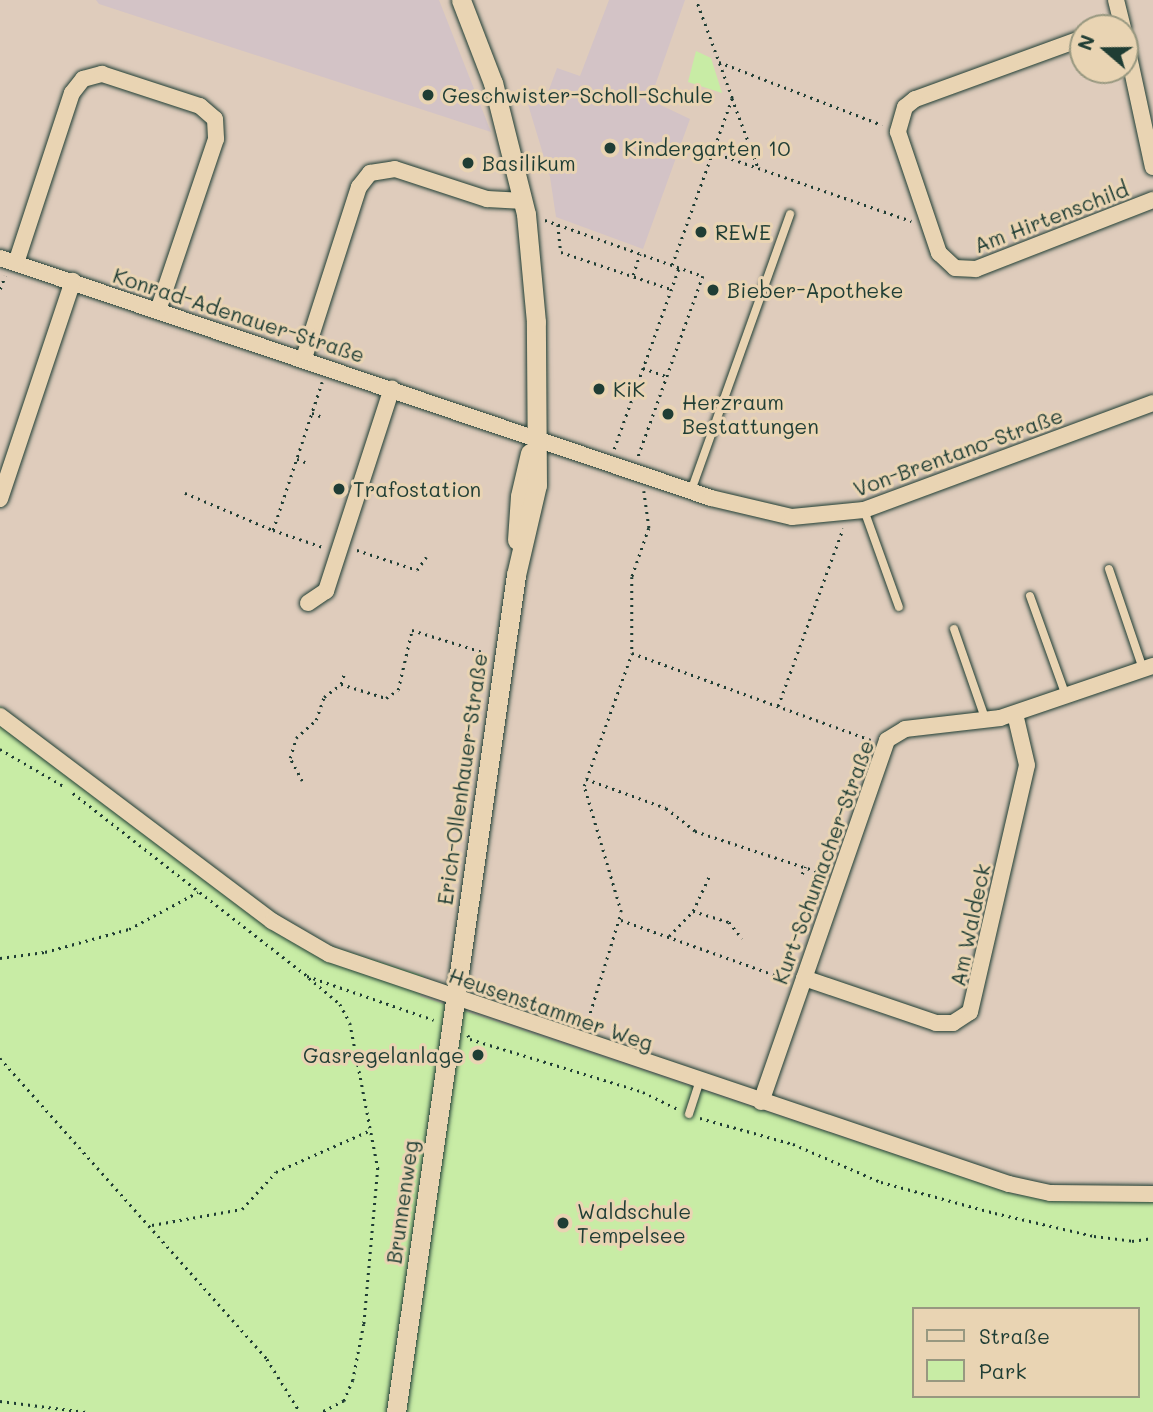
<!DOCTYPE html>
<meta charset="utf-8">
<style>
body{margin:0}
#map{position:relative;width:1153px;height:1412px;overflow:hidden;background:#dfccbc;font-family:Mali,sans-serif}
div>[style]{position:absolute}
[style*='--x']{left:calc(var(--x)*1px);top:calc(var(--y)*1px);width:calc(var(--w)*1px);rotate:calc(var(--a)*1deg)}
.built>*{inset:0;background:#d3c3c6}
.green>*{inset:0;background:#c8eca5}
.path>*{height:2.5px;margin-top:-1.25px;transform-origin:0;background:repeating-linear-gradient(90deg,#1f3d34 0 2px,transparent 0 7px)}
.roads{filter:drop-shadow(0 0 2px #1f3d34) drop-shadow(0 0 2px #1f3d34)}
.service>*{height:8px;margin:-4px;padding:0 4px;transform-origin:4px;border-radius:4px;background:#e9d4b3}
.minor>*{height:16px;margin:-8px;padding:0 8px;transform-origin:8px;border-radius:8px;background:#e9d4b3}
.tertiary>*{height:19px;margin:-9.5px;padding:0 9.5px;transform-origin:9.5px;border-radius:9.5px;background:#e9d4b3}
.dots>*{width:19px;height:19px;translate:-50% -50%;box-sizing:border-box;border:4px solid #e9d4b3;border-radius:50%}
span{translate:-50% -50%;white-space:nowrap;text-align:center;line-height:1.15;-webkit-text-stroke:6px #e9d4b3;paint-order:stroke}
.poi-label{font-size:21px;color:#1f3d34}
.left{translate:0 -50%;text-align:left}
.right{translate:-100% -50%;text-align:right}
.street-label{font-size:21px;color:#1f3d34}
.legend{position:absolute;left:912px;top:1307px;width:228px;height:91px;box-sizing:border-box;background:#e9d4b3;border:2px solid #989880;margin:0;padding:9px 12px;list-style:none;font-size:21px;color:#1f3d34}
.legend li{display:flex;align-items:center;gap:14px;height:35px}
.legend b{width:35px;border:2px solid #989880}
.north{position:absolute;left:1069px;top:14px;width:70px;height:70px;box-sizing:border-box;background:#e9d4b3;border:2px solid #989880;border-radius:50%;rotate:290deg;font-size:19px;font-weight:700;line-height:28px;text-align:center;color:#1f3d34}
.north::after{content:'';display:block;margin:auto;width:24px;height:32px;background:#1f3d34;clip-path:polygon(50% 0,100% 100%,50% 72%,0 100%)}
</style>
<div id="map">
<div class="built">
<div style="clip-path:polygon(96px 0,439px 0,491px 132px,99px 4px)"></div>
<div style="clip-path:polygon(609px 0,685px 0,650px 100px,690px 119px,643px 249px,556px 217px,550px 177px,523px 88px,547px 95px,557px 68px,580px 76px)"></div>
</div>
<div class="green">
<div style="clip-path:polygon(696px 51px,711px 58px,722px 93px,688px 82px)"></div>
<div style="clip-path:polygon(evenodd,0 706px,289px 924px,328px 945px,424px 976px,420px 996px,1017px 1195px,1153px 1202px,1153px 1412px,0 1412px,0 706px,913px 1309px,1137px 1309px,1137px 1396px,913px 1396px,913px 1309px)"></div>
</div>
<div class="path">
<div style="--x:719;--y:62;--w:175;--a:21.1"></div>
<div style="--x:732;--y:98;--w:74;--a:69.4"></div>
<div style="--x:712;--y:152;--w:211;--a:19.1"></div>
<div style="--x:545;--y:220;--w:168;--a:19.5"></div>
<div style="--x:703;--y:276;--w:193;--a:109.7"></div>
<div style="--x:558;--y:225;--w:27;--a:84"></div>
<div style="--x:561;--y:252;--w:116;--a:18.6"></div>
<div style="--x:672;--y:265;--w:177;--a:-70.2"></div>
<div style="--x:732;--y:98;--w:104;--a:-110.2"></div>
<div style="--x:633;--y:275;--w:22;--a:-72"></div>
<div style="--x:0;--y:289;--w:14;--a:-69"></div>
<div style="--x:643;--y:368;--w:24;--a:19"></div>
<div style="--x:312;--y:413;--w:9;--a:21"></div>
<div style="--x:614;--y:449;--w:193;--a:-70.3"></div>
<div style="--x:297;--y:459;--w:9;--a:21"></div>
<div style="--x:644;--y:491;--w:37;--a:82"></div>
<div style="--x:649;--y:528;--w:52;--a:109.1"></div>
<div style="--x:632;--y:577;--w:76;--a:90"></div>
<div style="--x:632;--y:653;--w:254;--a:20"></div>
<div style="--x:185;--y:493;--w:95;--a:22.8"></div>
<div style="--x:273;--y:530;--w:156;--a:-71.7"></div>
<div style="--x:273;--y:530;--w:53;--a:18.8"></div>
<div style="--x:357;--y:550;--w:63;--a:18.4"></div>
<div style="--x:417;--y:570;--w:16;--a:-55"></div>
<div style="--x:341;--y:684;--w:10;--a:-73"></div>
<div style="--x:778;--y:706;--w:189;--a:-69.9"></div>
<div style="--x:0;--y:749;--w:75;--a:30.3"></div>
<div style="--x:586;--y:779;--w:85;--a:19.9"></div>
<div style="--x:666;--y:808;--w:37;--a:38"></div>
<div style="--x:695;--y:831;--w:137;--a:18.3"></div>
<div style="--x:302;--y:781;--w:26;--a:-118"></div>
<div style="--x:290;--y:758;--w:21;--a:-73"></div>
<div style="--x:296;--y:738;--w:27;--a:-42"></div>
<div style="--x:316;--y:720;--w:24;--a:-71"></div>
<div style="--x:324;--y:697;--w:21;--a:-37"></div>
<div style="--x:341;--y:684;--w:47;--a:17.3"></div>
<div style="--x:386;--y:698;--w:14;--a:-34"></div>
<div style="--x:398;--y:690;--w:62;--a:-76.9"></div>
<div style="--x:412;--y:630;--w:77;--a:17.3"></div>
<div style="--x:73;--y:793;--w:297;--a:38"></div>
<div style="--x:307;--y:976;--w:134;--a:19.1"></div>
<div style="--x:802;--y:874;--w:8;--a:-67"></div>
<div style="--x:693;--y:911;--w:38;--a:17"></div>
<div style="--x:729;--y:922;--w:21;--a:51"></div>
<div style="--x:621;--y:920;--w:175;--a:19.7"></div>
<div style="--x:669;--y:936;--w:35;--a:-46"></div>
<div style="--x:693;--y:911;--w:38;--a:-65"></div>
<div style="--x:0;--y:958;--w:45;--a:-7.6"></div>
<div style="--x:45;--y:952;--w:87;--a:-15.3"></div>
<div style="--x:129;--y:929;--w:78;--a:-28.2"></div>
<div style="--x:309;--y:978;--w:40;--a:40"></div>
<div style="--x:340;--y:1004;--w:21;--a:62"></div>
<div style="--x:350;--y:1023;--w:148;--a:79.1"></div>
<div style="--x:378;--y:1168;--w:157;--a:95.1"></div>
<div style="--x:364;--y:1324;--w:57;--a:101.1"></div>
<div style="--x:353;--y:1380;--w:23;--a:113"></div>
<div style="--x:344;--y:1401;--w:25;--a:153"></div>
<div style="--x:586;--y:1026;--w:119;--a:-72.9"></div>
<div style="--x:621;--y:912;--w:131;--a:-106.4"></div>
<div style="--x:584;--y:786;--w:141;--a:-70.2"></div>
<div style="--x:468;--y:1035;--w:4;--a:63"></div>
<div style="--x:470;--y:1039;--w:181;--a:17"></div>
<div style="--x:643;--y:1092;--w:39;--a:26"></div>
<div style="--x:0;--y:1058;--w:402;--a:48.4"></div>
<div style="--x:267;--y:1359;--w:62;--a:58.1"></div>
<div style="--x:700;--y:1118;--w:97;--a:15.6"></div>
<div style="--x:793;--y:1144;--w:96;--a:23.4"></div>
<div style="--x:881;--y:1182;--w:118;--a:15.2"></div>
<div style="--x:995;--y:1213;--w:102;--a:13.1"></div>
<div style="--x:1094;--y:1236;--w:38;--a:7"></div>
<div style="--x:1132;--y:1241;--w:21;--a:-8"></div>
<div style="--x:152;--y:1225;--w:91;--a:-10.1"></div>
<div style="--x:242;--y:1209;--w:50;--a:-47.4"></div>
<div style="--x:276;--y:1172;--w:104;--a:-23.9"></div>
<div style="--x:0;--y:1401;--w:87;--a:7.3"></div>
</div>
<div class="roads">
<div class="service">
<div style="--x:691;--y:491;--w:294;--a:-70.3"></div>
<div style="--x:864;--y:510;--w:103;--a:70.2"></div>
<div style="--x:1109;--y:569;--w:106;--a:71.2"></div>
<div style="--x:1030;--y:596;--w:106;--a:70.2"></div>
<div style="--x:954;--y:629;--w:97;--a:70.8"></div>
<div style="--x:689;--y:1114;--w:35;--a:-72"></div>
</div>
<div class="minor">
<div style="--x:1116;--y:0;--w:29;--a:76"></div>
<div style="--x:1083;--y:38;--w:179;--a:160"></div>
<div style="--x:915;--y:99;--w:13;--a:141"></div>
<div style="--x:905;--y:107;--w:26;--a:106"></div>
<div style="--x:898;--y:132;--w:128;--a:71.3"></div>
<div style="--x:939;--y:253;--w:22;--a:43"></div>
<div style="--x:955;--y:268;--w:21;--a:3"></div>
<div style="--x:976;--y:269;--w:190;--a:-21.3"></div>
<div style="--x:1125;--y:38;--w:132;--a:77.8"></div>
<div style="--x:0;--y:258;--w:750;--a:18.65"></div>
<div style="--x:711;--y:498;--w:83;--a:13.2"></div>
<div style="--x:792;--y:517;--w:72;--a:-5.6"></div>
<div style="--x:864;--y:510;--w:308;--a:-20.3"></div>
<div style="--x:16;--y:263;--w:179;--a:-71.8"></div>
<div style="--x:72;--y:93;--w:18;--a:-52"></div>
<div style="--x:83;--y:79;--w:20;--a:-15"></div>
<div style="--x:102;--y:74;--w:103;--a:18.1"></div>
<div style="--x:200;--y:106;--w:20;--a:41"></div>
<div style="--x:215;--y:119;--w:20;--a:87"></div>
<div style="--x:216;--y:139;--w:181;--a:108.7"></div>
<div style="--x:304;--y:358;--w:180;--a:-72.2"></div>
<div style="--x:359;--y:187;--w:18;--a:-52"></div>
<div style="--x:370;--y:173;--w:25;--a:-9"></div>
<div style="--x:395;--y:169;--w:97;--a:18.1"></div>
<div style="--x:487;--y:199;--w:37;--a:3"></div>
<div style="--x:0;--y:499;--w:230;--a:-71.5"></div>
<div style="--x:308;--y:603;--w:22;--a:-34"></div>
<div style="--x:326;--y:591;--w:213;--a:-72"></div>
<div style="--x:0;--y:716;--w:341;--a:37"></div>
<div style="--x:272;--y:921;--w:66;--a:30.1"></div>
<div style="--x:329;--y:954;--w:718;--a:18.69"></div>
<div style="--x:1009;--y:1184;--w:42;--a:12.4"></div>
<div style="--x:1050;--y:1193;--w:103;--a:0.6"></div>
<div style="--x:804;--y:978;--w:139;--a:18.8"></div>
<div style="--x:936;--y:1023;--w:17;--a:0"></div>
<div style="--x:953;--y:1023;--w:20;--a:-33"></div>
<div style="--x:970;--y:1012;--w:253;--a:-77"></div>
<div style="--x:1027;--y:765;--w:52;--a:-103.2"></div>
<div style="--x:761;--y:1102;--w:383;--a:-70.8"></div>
<div style="--x:887;--y:740;--w:21;--a:-31"></div>
<div style="--x:905;--y:729;--w:96;--a:-6.6"></div>
<div style="--x:1000;--y:718;--w:162;--a:-18.8"></div>
</div>
<div class="tertiary">
<div style="--x:517;--y:540;--w:44;--a:-86.1"></div>
<div style="--x:520;--y:496;--w:44;--a:-76.9"></div>
<div style="--x:396;--y:1412;--w:846;--a:-81.84"></div>
<div style="--x:516;--y:575;--w:92;--a:-76.9"></div>
<div style="--x:537;--y:485;--w:163;--a:-90.4"></div>
<div style="--x:536;--y:322;--w:108;--a:-95.3"></div>
<div style="--x:526;--y:214;--w:135;--a:-104.1"></div>
<div style="--x:493;--y:83;--w:89;--a:-111.1"></div>
</div>
</div>
<div class="dots">
<div style="left:428px;top:95px;background:#1f3d34"></div>
<div style="left:610px;top:148px;background:#1f3d34"></div>
<div style="left:468px;top:163px;background:#1f3d34"></div>
<div style="left:701px;top:232px;background:#1f3d34"></div>
<div style="left:713px;top:290px;background:#1f3d34"></div>
<div style="left:599px;top:389px;background:#1f3d34"></div>
<div style="left:668px;top:414px;background:#1f3d34"></div>
<div style="left:339px;top:489px;background:#1f3d34"></div>
<div style="left:478px;top:1055px;background:#1f3d34"></div>
<div style="left:563px;top:1223px;background:#1f3d34"></div>
</div>
<div class="poi-label">
<span class="left" style="left:442px;top:95px">Geschwister-Scholl-Schule</span>
<span class="left" style="left:624px;top:148px">Kindergarten 10</span>
<span class="left" style="left:482px;top:163px">Basilikum</span>
<span class="left" style="left:715px;top:232px">REWE</span>
<span class="left" style="left:727px;top:290px">Bieber-Apotheke</span>
<span class="left" style="left:613px;top:389px">KiK</span>
<span class="left" style="left:682px;top:414px">Herzraum<br>Bestattungen</span>
<span class="left" style="left:353px;top:489px">Trafostation</span>
<span class="right" style="left:464px;top:1055px">Gasregelanlage</span>
<span class="left" style="left:577px;top:1223px">Waldschule<br>Tempelsee</span>
</div>
<div class="street-label">
<span style="left:1051px;top:217px;rotate:-21deg">Am Hirtenschild</span>
<span style="left:239px;top:315px;rotate:18deg">Konrad-Adenauer-Straße</span>
<span style="left:958px;top:452px;rotate:-20deg">Von-Brentano-Straße</span>
<span style="left:462px;top:779px;rotate:-82deg">Erich-Ollenhauer-Straße</span>
<span style="left:823px;top:862px;rotate:-70deg">Kurt-Schumacher-Straße</span>
<span style="left:970px;top:925px;rotate:-78deg">Am Waldeck</span>
<span style="left:551px;top:1009px;rotate:19deg">Heusenstammer Weg</span>
<span style="left:402px;top:1202px;rotate:-82deg">Brunnenweg</span>
</div>
<ul class="legend">
<li><b style="height:9px;background:#e9d4b3"></b>Straße</li>
<li><b style="height:19px;background:#c8eca5"></b>Park</li>
</ul>
<div class="north">N</div>
</div>
